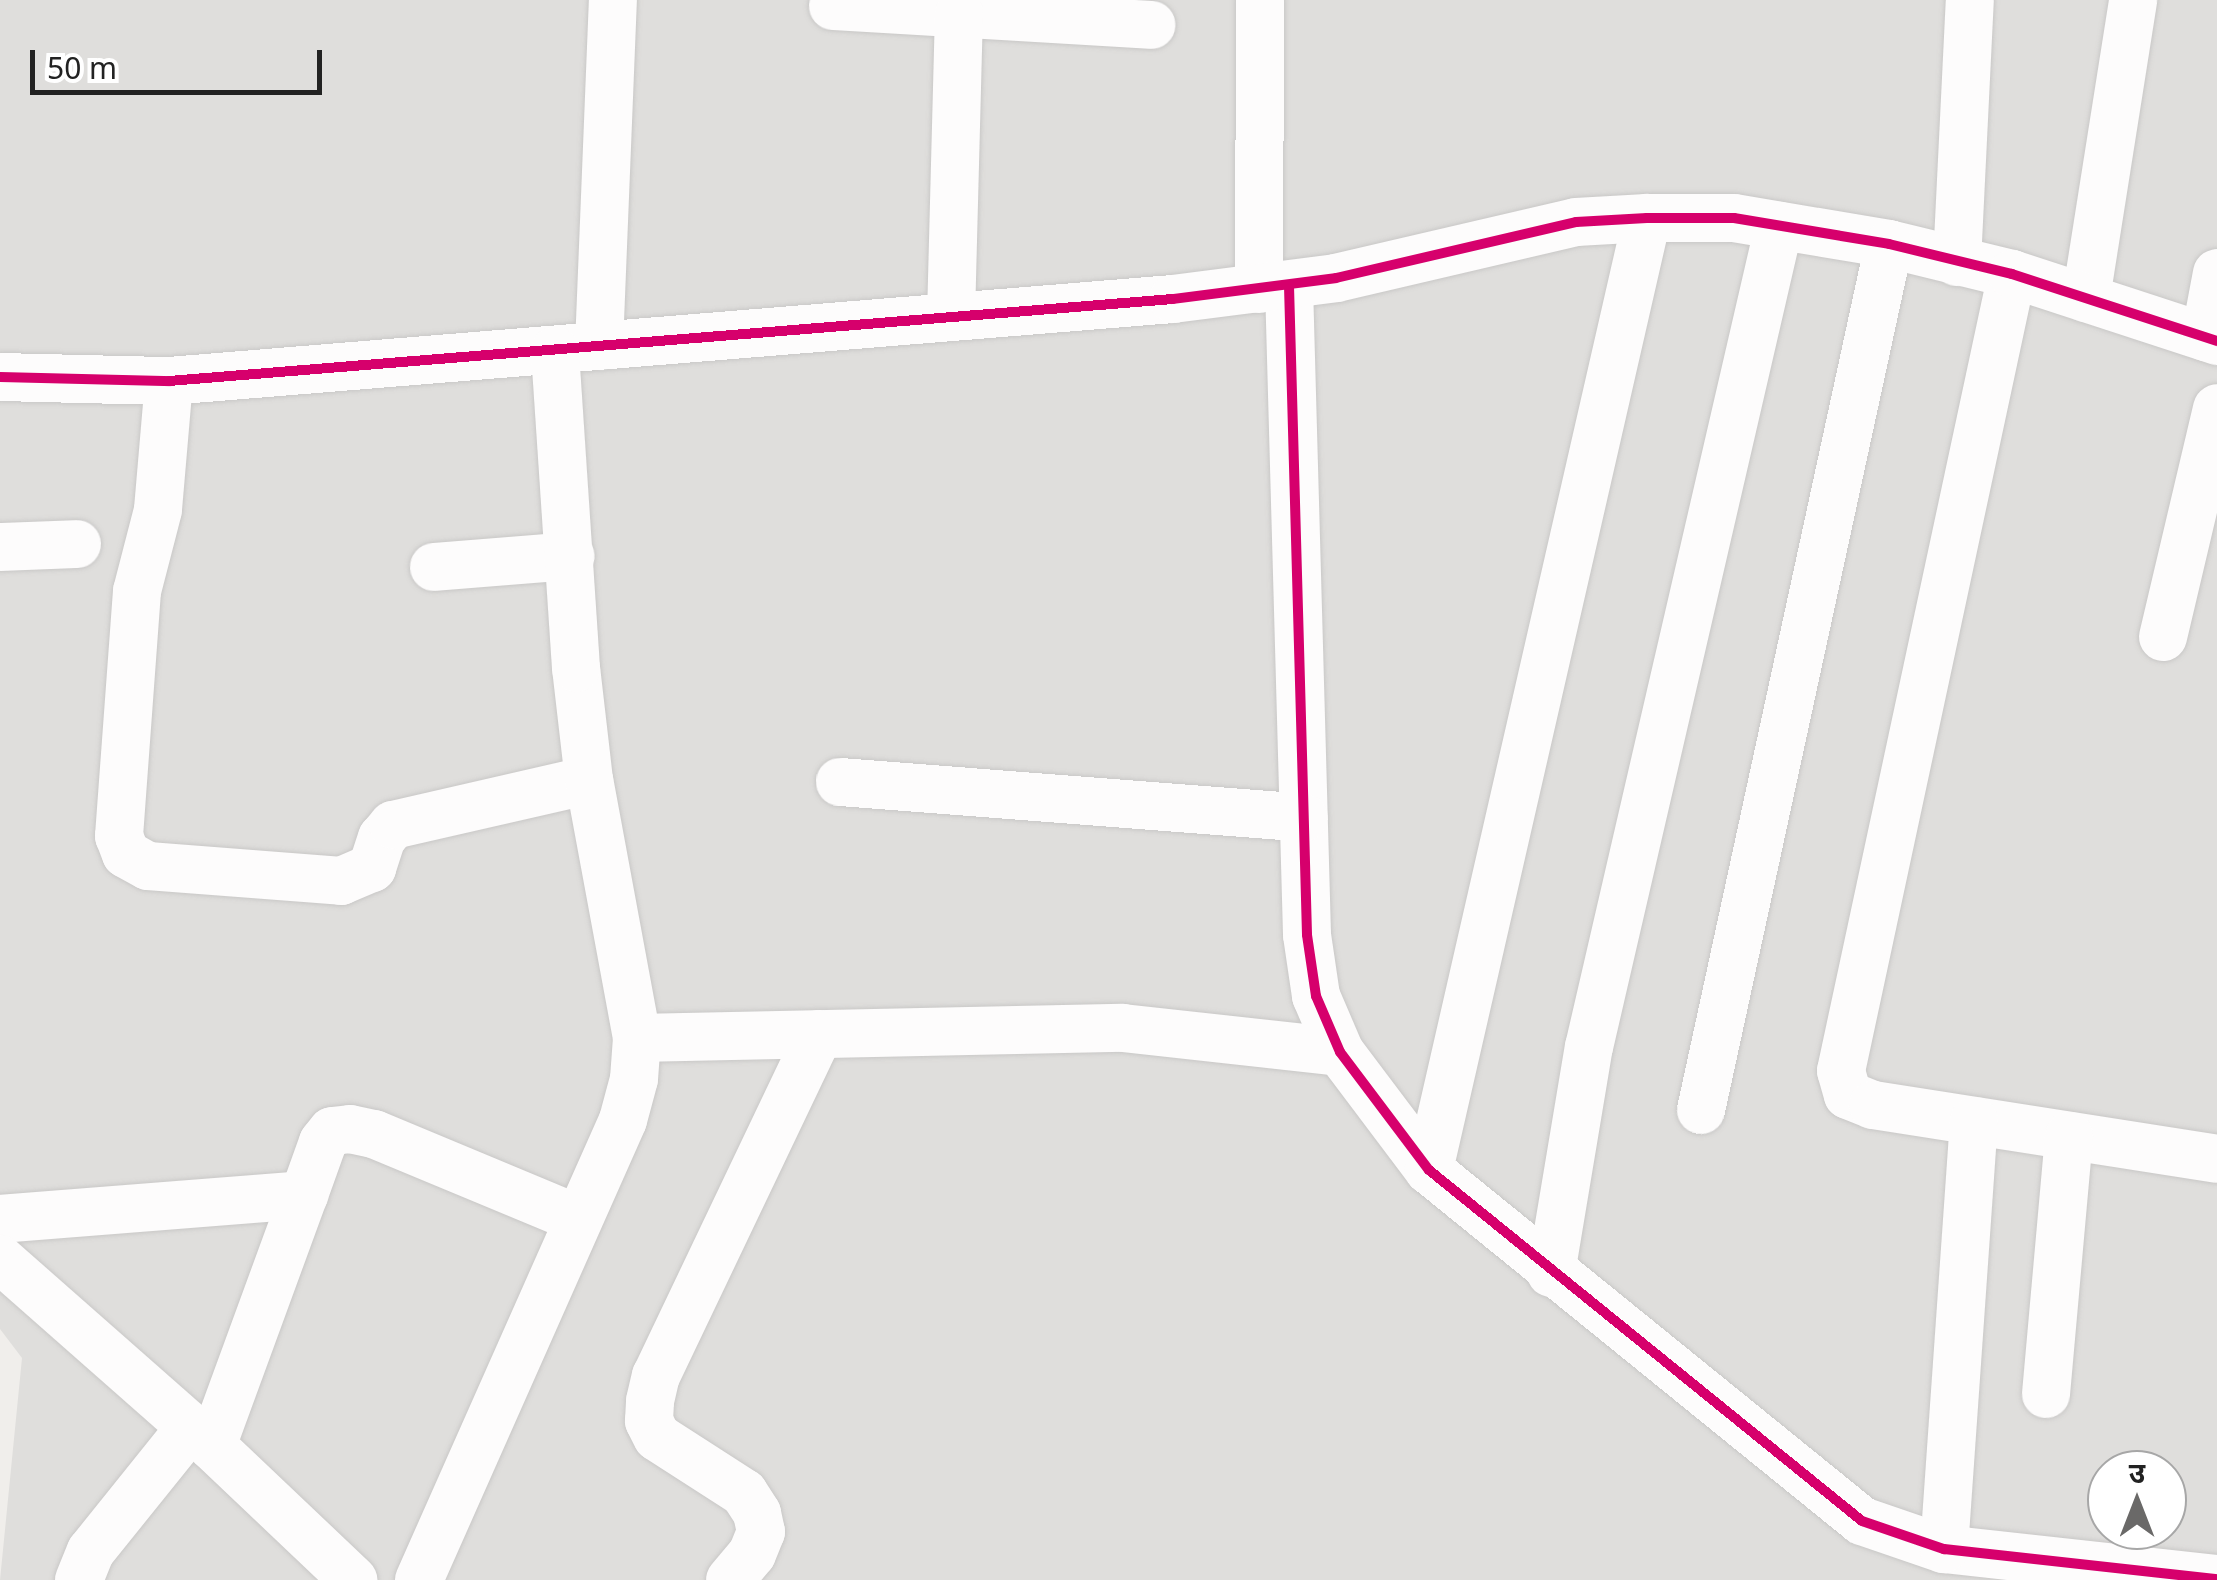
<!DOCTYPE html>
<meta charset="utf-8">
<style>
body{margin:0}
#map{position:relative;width:2217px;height:1580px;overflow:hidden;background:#f0eeeb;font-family:"Noto Sans","Noto Sans Devanagari",sans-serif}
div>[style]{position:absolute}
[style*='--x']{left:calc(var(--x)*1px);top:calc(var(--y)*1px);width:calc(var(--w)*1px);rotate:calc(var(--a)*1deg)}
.residential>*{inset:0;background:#dfdedc}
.roads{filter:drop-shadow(0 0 2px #c9c8c7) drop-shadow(0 0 2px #c9c8c7)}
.minor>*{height:48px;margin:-24px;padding:0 24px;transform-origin:24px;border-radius:24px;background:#fdfcfc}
.cycleway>*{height:10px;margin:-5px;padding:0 5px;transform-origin:5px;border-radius:5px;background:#d6006c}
span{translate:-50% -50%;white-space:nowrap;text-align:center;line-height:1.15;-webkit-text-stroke:8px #fff;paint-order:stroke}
.north{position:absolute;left:2087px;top:1450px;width:100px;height:100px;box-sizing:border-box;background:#fff;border:2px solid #a7a7a7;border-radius:50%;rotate:0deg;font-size:28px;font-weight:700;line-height:40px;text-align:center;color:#222}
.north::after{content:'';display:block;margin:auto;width:35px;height:45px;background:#6a6968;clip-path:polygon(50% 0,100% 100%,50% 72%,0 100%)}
.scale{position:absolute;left:30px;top:50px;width:292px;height:45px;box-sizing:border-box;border:5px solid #222;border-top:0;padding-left:12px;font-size:30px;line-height:35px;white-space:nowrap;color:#222;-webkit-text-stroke:8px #fff;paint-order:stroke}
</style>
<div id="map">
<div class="residential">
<div style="clip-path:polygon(evenodd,0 0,2217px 0,2217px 1580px,0 1580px,22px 1358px,0 1329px,0 0,2107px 1470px,2167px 1470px,2167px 1530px,2107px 1530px,2107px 1470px)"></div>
</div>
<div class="roads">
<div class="minor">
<div style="--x:833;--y:6;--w:319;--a:3.4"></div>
<div style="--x:1957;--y:262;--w:262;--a:-87.2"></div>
<div style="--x:2012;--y:274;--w:815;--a:102.11"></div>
<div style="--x:1841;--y:1071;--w:25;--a:74"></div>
<div style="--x:1848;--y:1095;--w:27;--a:22"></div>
<div style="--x:1873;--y:1105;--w:348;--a:8.9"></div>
<div style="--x:1289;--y:286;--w:649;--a:88.41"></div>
<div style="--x:1307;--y:935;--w:62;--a:81.6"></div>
<div style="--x:1316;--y:996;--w:61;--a:66.8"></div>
<div style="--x:1340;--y:1052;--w:148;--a:53"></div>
<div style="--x:1429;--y:1170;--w:557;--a:39.03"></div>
<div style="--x:1862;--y:1521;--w:87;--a:18.9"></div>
<div style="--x:1944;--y:1549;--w:275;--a:6.3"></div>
<div style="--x:1259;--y:289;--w:289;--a:-89.8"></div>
<div style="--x:2086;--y:298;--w:302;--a:-81"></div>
<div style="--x:951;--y:317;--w:303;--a:-88.5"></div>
<div style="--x:2205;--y:337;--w:65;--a:-79.4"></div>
<div style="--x:599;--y:346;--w:346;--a:-87.7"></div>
<div style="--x:0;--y:377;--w:169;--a:1.4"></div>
<div style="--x:169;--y:381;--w:1007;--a:-4.67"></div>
<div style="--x:1173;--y:299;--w:164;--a:-7.3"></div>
<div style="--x:1336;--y:278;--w:246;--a:-13.1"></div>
<div style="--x:1576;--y:222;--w:71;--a:-3.2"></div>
<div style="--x:1647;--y:218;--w:87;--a:0"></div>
<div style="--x:1734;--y:218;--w:157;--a:9.5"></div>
<div style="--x:1889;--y:244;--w:127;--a:13.7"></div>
<div style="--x:2012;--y:274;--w:216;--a:18.1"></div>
<div style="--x:169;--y:381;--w:129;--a:94.9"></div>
<div style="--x:158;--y:510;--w:84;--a:104.5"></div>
<div style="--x:137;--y:591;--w:246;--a:94.2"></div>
<div style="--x:119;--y:836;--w:19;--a:69"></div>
<div style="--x:126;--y:854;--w:25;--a:29"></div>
<div style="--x:148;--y:866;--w:194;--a:4.4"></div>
<div style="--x:341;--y:881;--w:34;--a:-23"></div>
<div style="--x:372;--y:868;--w:32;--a:-72"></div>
<div style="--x:382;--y:838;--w:17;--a:-50"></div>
<div style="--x:393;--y:825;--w:201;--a:-12.9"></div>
<div style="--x:0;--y:547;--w:77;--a:-2.2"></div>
<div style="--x:434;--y:567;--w:137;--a:-4.6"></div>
<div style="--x:2163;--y:637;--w:235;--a:-76.7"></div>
<div style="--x:840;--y:782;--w:465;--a:4.4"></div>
<div style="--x:637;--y:1038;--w:486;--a:-1.2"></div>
<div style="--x:1123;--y:1028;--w:218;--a:6.3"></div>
<div style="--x:1701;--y:1110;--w:886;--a:-77.75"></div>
<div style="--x:1429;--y:1170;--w:977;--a:-77.1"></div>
<div style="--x:0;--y:1219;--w:305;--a:-4.5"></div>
<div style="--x:304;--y:1195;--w:56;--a:-70.3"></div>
<div style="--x:323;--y:1142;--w:14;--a:-51"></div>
<div style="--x:332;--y:1131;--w:18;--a:-6"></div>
<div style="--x:350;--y:1129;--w:25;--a:12"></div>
<div style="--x:374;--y:1134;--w:219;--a:22.6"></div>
<div style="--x:0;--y:1259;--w:283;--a:41.4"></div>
<div style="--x:212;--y:1446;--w:195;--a:43.5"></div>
<div style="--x:1551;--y:1273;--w:229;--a:-80.5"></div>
<div style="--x:1589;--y:1047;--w:843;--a:-76.97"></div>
<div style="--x:2046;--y:1394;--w:259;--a:-84.9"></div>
<div style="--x:212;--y:1446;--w:267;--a:-69.9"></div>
<div style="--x:1944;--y:1549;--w:429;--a:-86"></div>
<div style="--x:79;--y:1580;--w:31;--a:-68"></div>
<div style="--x:91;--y:1551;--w:158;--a:-51.2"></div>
<div style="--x:419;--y:1580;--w:503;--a:-66.08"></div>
<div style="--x:623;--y:1120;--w:42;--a:-75"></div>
<div style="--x:634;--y:1079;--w:41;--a:-85.8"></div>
<div style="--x:637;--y:1038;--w:262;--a:-100.5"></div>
<div style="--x:589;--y:780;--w:113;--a:-96.6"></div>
<div style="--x:576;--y:668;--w:318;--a:-93.8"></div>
<div style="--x:730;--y:1580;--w:34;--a:-50"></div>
<div style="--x:752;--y:1554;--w:24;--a:-68"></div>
<div style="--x:761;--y:1532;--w:19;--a:-102"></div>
<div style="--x:757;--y:1513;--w:24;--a:-123"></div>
<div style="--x:744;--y:1493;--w:103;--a:-147.2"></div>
<div style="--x:657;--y:1437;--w:18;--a:-117"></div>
<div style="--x:649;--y:1421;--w:20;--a:-87"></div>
<div style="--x:650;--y:1401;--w:26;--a:-77"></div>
<div style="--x:656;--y:1376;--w:379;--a:-64.5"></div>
</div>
</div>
<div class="cycleway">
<div style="--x:1289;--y:286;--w:649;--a:88.41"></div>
<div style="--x:1307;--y:935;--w:62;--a:81.6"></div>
<div style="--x:1316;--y:996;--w:61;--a:66.8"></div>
<div style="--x:1340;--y:1052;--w:148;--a:53"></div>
<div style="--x:1429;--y:1170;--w:557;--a:39.03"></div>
<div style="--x:1862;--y:1521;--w:87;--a:18.9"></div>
<div style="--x:1944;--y:1549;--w:275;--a:6.3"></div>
<div style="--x:0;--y:377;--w:169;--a:1.4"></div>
<div style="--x:169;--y:381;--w:1007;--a:-4.67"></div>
<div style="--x:1173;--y:299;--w:164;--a:-7.3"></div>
<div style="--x:1336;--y:278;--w:246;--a:-13.1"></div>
<div style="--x:1576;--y:222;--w:71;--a:-3.2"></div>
<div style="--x:1647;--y:218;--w:87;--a:0"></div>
<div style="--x:1734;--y:218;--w:157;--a:9.5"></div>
<div style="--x:1889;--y:244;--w:127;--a:13.7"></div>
<div style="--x:2012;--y:274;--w:216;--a:18.1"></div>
</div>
<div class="north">उ</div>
<div class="scale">50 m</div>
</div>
